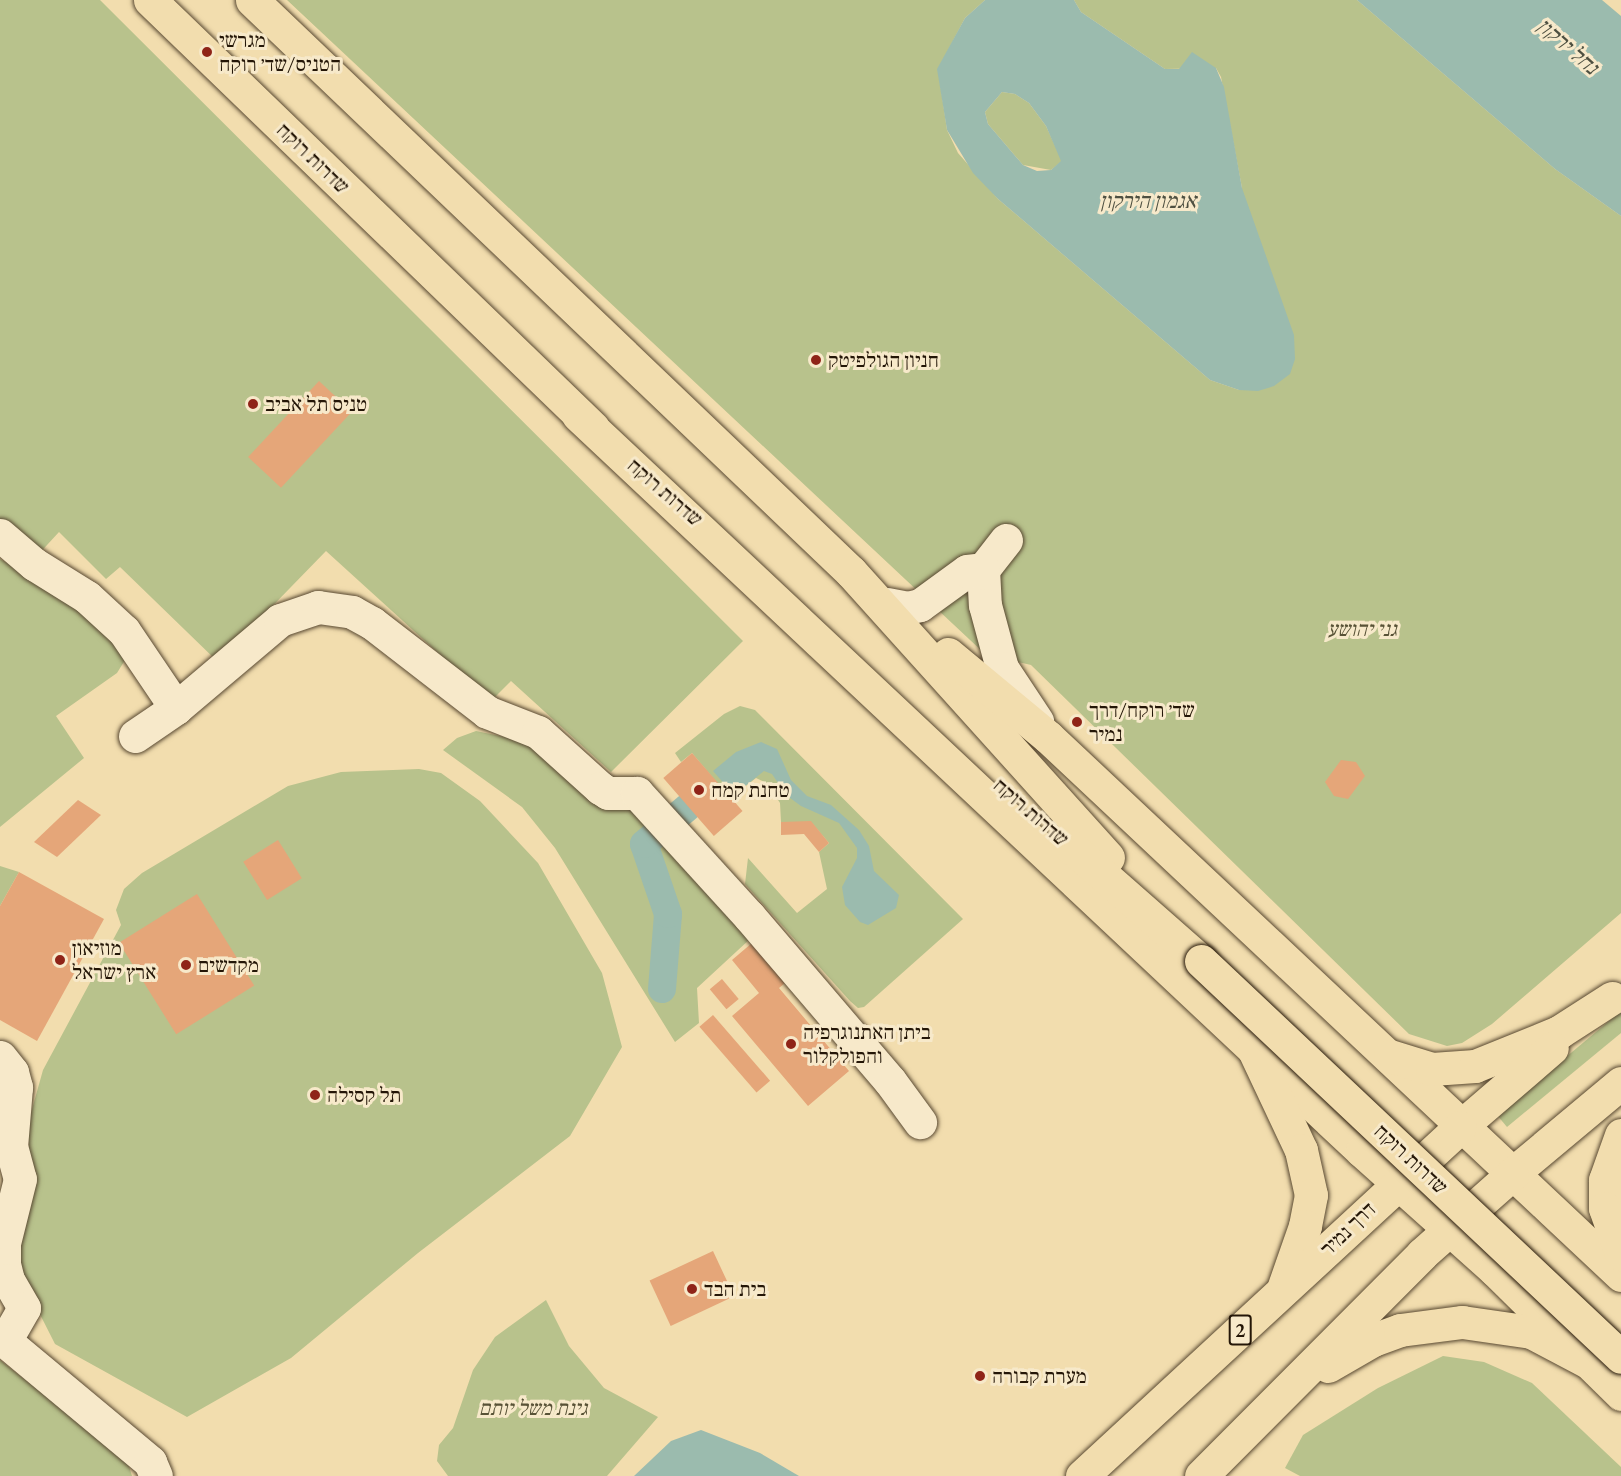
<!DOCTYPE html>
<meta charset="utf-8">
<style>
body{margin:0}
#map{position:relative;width:1621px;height:1476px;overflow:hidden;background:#f2ddae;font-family:"EB Garamond","Frank Ruhl Libre",serif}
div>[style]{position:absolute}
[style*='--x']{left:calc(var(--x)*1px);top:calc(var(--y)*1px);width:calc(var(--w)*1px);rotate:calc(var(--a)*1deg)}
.green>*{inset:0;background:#b8c28c}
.water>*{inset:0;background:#9bbbae}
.canal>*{height:28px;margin:-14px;padding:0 14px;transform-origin:14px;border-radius:14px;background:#9bbbae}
.building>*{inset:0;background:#e5a679;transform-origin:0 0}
.roads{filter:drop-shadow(0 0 2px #584831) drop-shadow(0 0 2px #584831)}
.minor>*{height:33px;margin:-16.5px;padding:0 16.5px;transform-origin:16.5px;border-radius:16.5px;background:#f7e9ca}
.major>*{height:33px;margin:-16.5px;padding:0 16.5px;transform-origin:16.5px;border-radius:16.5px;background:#f2ddae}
.highway>*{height:33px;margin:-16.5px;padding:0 16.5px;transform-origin:16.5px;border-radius:16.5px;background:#f2ddae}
.bridges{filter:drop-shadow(0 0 2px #241607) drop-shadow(0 0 2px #241607)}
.major-bridge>*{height:33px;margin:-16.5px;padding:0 16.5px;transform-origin:16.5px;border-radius:16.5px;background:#f2ddae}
.dots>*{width:16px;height:16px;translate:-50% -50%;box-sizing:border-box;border:3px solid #f7e9ca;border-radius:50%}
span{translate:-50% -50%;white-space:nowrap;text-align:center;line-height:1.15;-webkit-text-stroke:6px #f7e9ca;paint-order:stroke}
.shield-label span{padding:2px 4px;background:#f7e9ca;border:2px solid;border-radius:4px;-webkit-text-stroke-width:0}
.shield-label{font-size:20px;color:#241607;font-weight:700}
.poi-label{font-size:21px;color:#241607}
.left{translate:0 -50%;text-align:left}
.street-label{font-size:21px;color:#241607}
.park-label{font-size:21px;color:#585236;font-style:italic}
.water-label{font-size:22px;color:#4e5041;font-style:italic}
</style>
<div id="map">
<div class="green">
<div style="clip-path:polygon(0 0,100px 0,743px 641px,611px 772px,511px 681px,491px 701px,326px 551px,218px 662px,120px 567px,106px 579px,59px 532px,36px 557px,0 523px)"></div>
<div style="clip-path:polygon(287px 0,985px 0,965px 18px,938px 69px,947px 130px,958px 153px,998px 199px,1210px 380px,1239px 390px,1242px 188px,1221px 77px,1216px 68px,1165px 69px,1081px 12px,1074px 0,1357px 0,1555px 169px,1621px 216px,1621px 913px,1492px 1024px,1462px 1043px,1447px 1046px,1409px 1034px,1031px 665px,985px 654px)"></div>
<div style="clip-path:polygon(1002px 92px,1015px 94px,1029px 103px,1046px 126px,1062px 161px,1051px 170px,1023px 165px,988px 124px,985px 112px)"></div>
<div style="clip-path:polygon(0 559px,41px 581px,123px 644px,125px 660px,117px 673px,56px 716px,84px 758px,0 827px)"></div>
<div style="clip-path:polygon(740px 706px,755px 710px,963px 919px,864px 1007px,858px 1008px,850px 1001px,745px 884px,748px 858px,797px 913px,827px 889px,819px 852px,829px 843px,811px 822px,781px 822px,780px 803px,767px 783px,756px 778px,730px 798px,692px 753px,681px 762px,675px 753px,724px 714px)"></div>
<div style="clip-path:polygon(476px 731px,520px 740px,636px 809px,750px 939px,697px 988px,699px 1023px,675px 1042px,555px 848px,522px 807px,443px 750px,457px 738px)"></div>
<div style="clip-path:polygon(419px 769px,441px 773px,480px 801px,538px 863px,602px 973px,622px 1047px,570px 1136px,418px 1253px,291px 1358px,187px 1417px,55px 1344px,12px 1259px,28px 1194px,29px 1120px,43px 1070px,121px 925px,116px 910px,124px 889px,142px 873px,288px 786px,341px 772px)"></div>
<div style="clip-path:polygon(0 866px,19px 872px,0 906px)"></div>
<div style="clip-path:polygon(1621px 1011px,1621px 1033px,1507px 1127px,1497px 1115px)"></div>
<div style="clip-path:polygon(546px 1300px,569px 1346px,604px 1388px,658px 1417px,607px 1476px,448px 1476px,437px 1461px,439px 1445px,453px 1428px,473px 1370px,495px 1337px)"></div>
<div style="clip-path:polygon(1443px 1356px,1484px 1362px,1532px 1383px,1621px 1467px,1621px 1476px,1300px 1476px,1285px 1468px,1303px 1435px,1378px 1388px)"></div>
<div style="clip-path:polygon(0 1360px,118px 1453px,128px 1463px,132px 1476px,0 1476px)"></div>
</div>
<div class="water">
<div style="clip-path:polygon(evenodd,985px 0,1074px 0,1081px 12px,1165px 69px,1179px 69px,1192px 52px,1216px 68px,1224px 87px,1242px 188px,1294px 335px,1295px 359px,1290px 374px,1274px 386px,1258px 391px,1239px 390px,1210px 380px,998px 199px,973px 173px,947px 130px,937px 69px,965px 18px,985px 0,1002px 92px,1015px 94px,1029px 103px,1046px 126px,1061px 161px,1051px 170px,1037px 171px,1023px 165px,988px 124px,985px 112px,1002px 92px)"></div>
<div style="clip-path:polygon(1357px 0,1602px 0,1621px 16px,1621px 216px,1555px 169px)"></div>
<div style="clip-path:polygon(761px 742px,777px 749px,791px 780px,807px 796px,831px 805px,859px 830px,869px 846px,874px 871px,899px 895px,896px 908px,868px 925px,860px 922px,845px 905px,842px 887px,857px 858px,857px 848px,839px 823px,801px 806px,786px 795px,772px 774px,764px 771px,734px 795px,713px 771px,736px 752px)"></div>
<div style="clip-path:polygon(701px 1430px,760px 1453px,799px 1476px,634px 1476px,671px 1441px)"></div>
</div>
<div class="canal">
<div style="--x:662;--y:989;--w:75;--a:-85.4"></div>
<div style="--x:668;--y:914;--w:74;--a:-108.9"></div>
<div style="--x:644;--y:844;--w:57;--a:-40.1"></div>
</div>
<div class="building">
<div style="left:319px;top:381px;width:45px;height:104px;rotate:43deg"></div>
<div style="left:692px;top:753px;width:77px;height:38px;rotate:49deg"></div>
<div style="clip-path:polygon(1341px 760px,1356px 762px,1365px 776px,1348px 799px,1334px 796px,1325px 782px)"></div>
<div style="clip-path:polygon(78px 800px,101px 815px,57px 857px,34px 842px)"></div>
<div style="clip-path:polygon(811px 821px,829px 843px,819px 852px,804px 834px,781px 835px,781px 822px)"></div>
<div style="left:278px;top:840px;width:45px;height:41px;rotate:58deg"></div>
<div style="clip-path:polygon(19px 872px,104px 919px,37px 1041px,0 1020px,0 906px)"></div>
<div style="left:197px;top:894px;width:108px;height:92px;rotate:58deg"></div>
<div style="clip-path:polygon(752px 943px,786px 982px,779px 988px,849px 1071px,808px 1106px,732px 1016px,759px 993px,732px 960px)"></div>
<div style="left:722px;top:979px;width:26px;height:16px;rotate:50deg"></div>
<div style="left:713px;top:1015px;width:87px;height:18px;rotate:49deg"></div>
<div style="left:713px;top:1251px;width:50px;height:70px;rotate:65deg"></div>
</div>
<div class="roads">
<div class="minor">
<div style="--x:0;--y:535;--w:45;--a:40.5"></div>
<div style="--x:34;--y:564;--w:62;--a:31.9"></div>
<div style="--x:87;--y:597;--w:50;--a:42.6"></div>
<div style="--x:124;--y:631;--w:93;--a:56"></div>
<div style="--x:1006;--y:540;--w:37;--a:128"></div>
<div style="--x:983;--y:569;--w:36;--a:87"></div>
<div style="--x:985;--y:605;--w:65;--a:74.9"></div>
<div style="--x:1002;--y:668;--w:64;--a:56.6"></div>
<div style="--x:887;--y:604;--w:20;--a:11"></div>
<div style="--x:907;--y:608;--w:13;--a:-13"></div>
<div style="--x:920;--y:605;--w:58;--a:-35.9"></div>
<div style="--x:967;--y:571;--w:16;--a:-7"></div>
<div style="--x:135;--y:736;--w:50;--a:-34.3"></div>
<div style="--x:176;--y:708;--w:136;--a:-40.2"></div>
<div style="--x:280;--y:620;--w:40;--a:-18.9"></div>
<div style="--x:318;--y:607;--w:34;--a:8"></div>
<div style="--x:352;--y:612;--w:23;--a:29"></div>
<div style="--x:372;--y:623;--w:145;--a:37.7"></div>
<div style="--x:487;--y:712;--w:55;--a:21.4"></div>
<div style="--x:538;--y:732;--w:84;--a:42.1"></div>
<div style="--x:600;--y:788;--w:9;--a:32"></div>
<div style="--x:608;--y:793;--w:29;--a:0"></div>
<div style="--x:637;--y:793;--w:166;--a:47.7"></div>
<div style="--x:749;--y:916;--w:217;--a:49.5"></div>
<div style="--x:890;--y:1081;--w:51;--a:53.8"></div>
<div style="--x:0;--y:1057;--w:19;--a:51"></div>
<div style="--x:12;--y:1072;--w:16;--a:75"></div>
<div style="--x:16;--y:1087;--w:59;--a:94.8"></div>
<div style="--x:11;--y:1146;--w:34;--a:75"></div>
<div style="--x:20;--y:1179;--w:66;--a:104"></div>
<div style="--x:4;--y:1243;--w:21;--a:90"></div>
<div style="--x:4;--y:1264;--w:16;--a:76"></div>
<div style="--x:8;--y:1280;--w:32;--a:60"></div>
<div style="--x:24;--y:1308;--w:38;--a:120"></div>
<div style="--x:5;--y:1341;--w:189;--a:39.8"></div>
<div style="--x:150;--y:1462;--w:15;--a:67"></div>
</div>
<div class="major">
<div style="--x:150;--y:0;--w:616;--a:44.01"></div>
<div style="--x:252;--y:0;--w:828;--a:43.68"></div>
<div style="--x:851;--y:572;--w:384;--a:48"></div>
<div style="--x:578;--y:415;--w:1075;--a:43.19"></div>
<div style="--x:1362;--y:1151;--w:178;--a:41.8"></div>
<div style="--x:1495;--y:1270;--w:177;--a:44.5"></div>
<div style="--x:948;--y:654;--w:130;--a:39.7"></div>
<div style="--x:1048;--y:737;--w:786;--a:43.2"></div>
<div style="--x:1070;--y:846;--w:174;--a:41.3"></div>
<div style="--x:1390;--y:1056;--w:44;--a:17.2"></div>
<div style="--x:1432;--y:1069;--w:43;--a:-4"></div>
<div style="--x:1475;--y:1066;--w:91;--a:-22"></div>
<div style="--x:1559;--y:1032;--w:63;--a:-32.7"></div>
<div style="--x:1460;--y:1127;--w:121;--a:-40.7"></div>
<div style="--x:1621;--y:1135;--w:48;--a:109.6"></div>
<div style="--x:1605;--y:1180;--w:28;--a:90"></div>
<div style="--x:1605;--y:1208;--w:49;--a:70.8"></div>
<div style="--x:1512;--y:1174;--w:142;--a:-39.9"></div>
</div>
<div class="highway">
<div style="--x:1252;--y:1046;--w:115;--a:64.8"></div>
<div style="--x:1301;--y:1150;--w:46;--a:77.5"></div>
<div style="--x:1311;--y:1195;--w:32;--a:101"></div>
<div style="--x:1305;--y:1226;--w:64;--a:109.3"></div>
<div style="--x:1328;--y:1366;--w:52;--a:-30"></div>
<div style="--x:1373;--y:1340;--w:29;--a:-20"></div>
<div style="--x:1400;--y:1330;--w:63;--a:-7.4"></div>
<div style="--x:1462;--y:1322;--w:70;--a:8.2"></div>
<div style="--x:1531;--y:1332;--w:69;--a:27.7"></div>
<div style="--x:1082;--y:1476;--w:514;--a:-42.72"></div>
<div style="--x:1201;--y:1476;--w:313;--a:-45.1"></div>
<div style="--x:1422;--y:1254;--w:120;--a:-41.6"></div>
</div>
</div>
<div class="bridges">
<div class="major-bridge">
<div style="--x:1201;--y:961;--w:577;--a:43.32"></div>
</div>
</div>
<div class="dots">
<div style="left:207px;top:52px;background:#8f2418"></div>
<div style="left:816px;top:360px;background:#8f2418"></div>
<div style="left:253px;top:404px;background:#8f2418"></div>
<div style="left:1077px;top:722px;background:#8f2418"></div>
<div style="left:699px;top:790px;background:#8f2418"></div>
<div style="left:60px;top:960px;background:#8f2418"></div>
<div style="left:186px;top:965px;background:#8f2418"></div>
<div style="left:791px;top:1044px;background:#8f2418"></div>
<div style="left:315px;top:1095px;background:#8f2418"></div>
<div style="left:692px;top:1289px;background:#8f2418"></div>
<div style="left:980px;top:1376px;background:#8f2418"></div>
</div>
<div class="shield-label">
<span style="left:1240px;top:1330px">2</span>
</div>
<div class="poi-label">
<span class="left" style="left:219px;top:52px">מגרשי<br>הטניס/שד׳ רוקח</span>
<span class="left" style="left:828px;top:360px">חניון הגולפיטק</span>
<span class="left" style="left:265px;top:404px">טניס תל אביב</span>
<span class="left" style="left:1089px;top:722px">שד׳ רוקח/דרך<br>נמיר</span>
<span class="left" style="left:711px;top:790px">טחנת קמח</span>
<span class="left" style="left:72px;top:960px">מוזיאון<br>ארץ ישראל</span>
<span class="left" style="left:198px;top:965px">מקדשים</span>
<span class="left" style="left:803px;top:1044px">ביתן האתנוגרפיה<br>והפולקלור</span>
<span class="left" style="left:327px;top:1095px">תל קסילה</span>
<span class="left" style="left:704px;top:1289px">בית הבד</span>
<span class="left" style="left:992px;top:1376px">מערת קבורה</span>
</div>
<div class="street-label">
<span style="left:313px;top:158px;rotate:44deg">שדרות רוקח</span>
<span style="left:665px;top:492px;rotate:41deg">שדרות רוקח</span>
<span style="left:1031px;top:812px;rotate:41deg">שדרות רוקח</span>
<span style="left:1411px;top:1159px;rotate:43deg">שדרות רוקח</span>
<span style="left:1348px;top:1229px;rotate:-44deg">דרך נמיר</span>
</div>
<div class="park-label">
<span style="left:1362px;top:629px">גני יהושע</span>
<span style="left:533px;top:1408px">גינת משל יותם</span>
</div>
<div class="water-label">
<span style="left:1568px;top:46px;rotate:41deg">נחל ירקון</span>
<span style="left:1148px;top:201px">אגמון הירקון</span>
</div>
</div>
